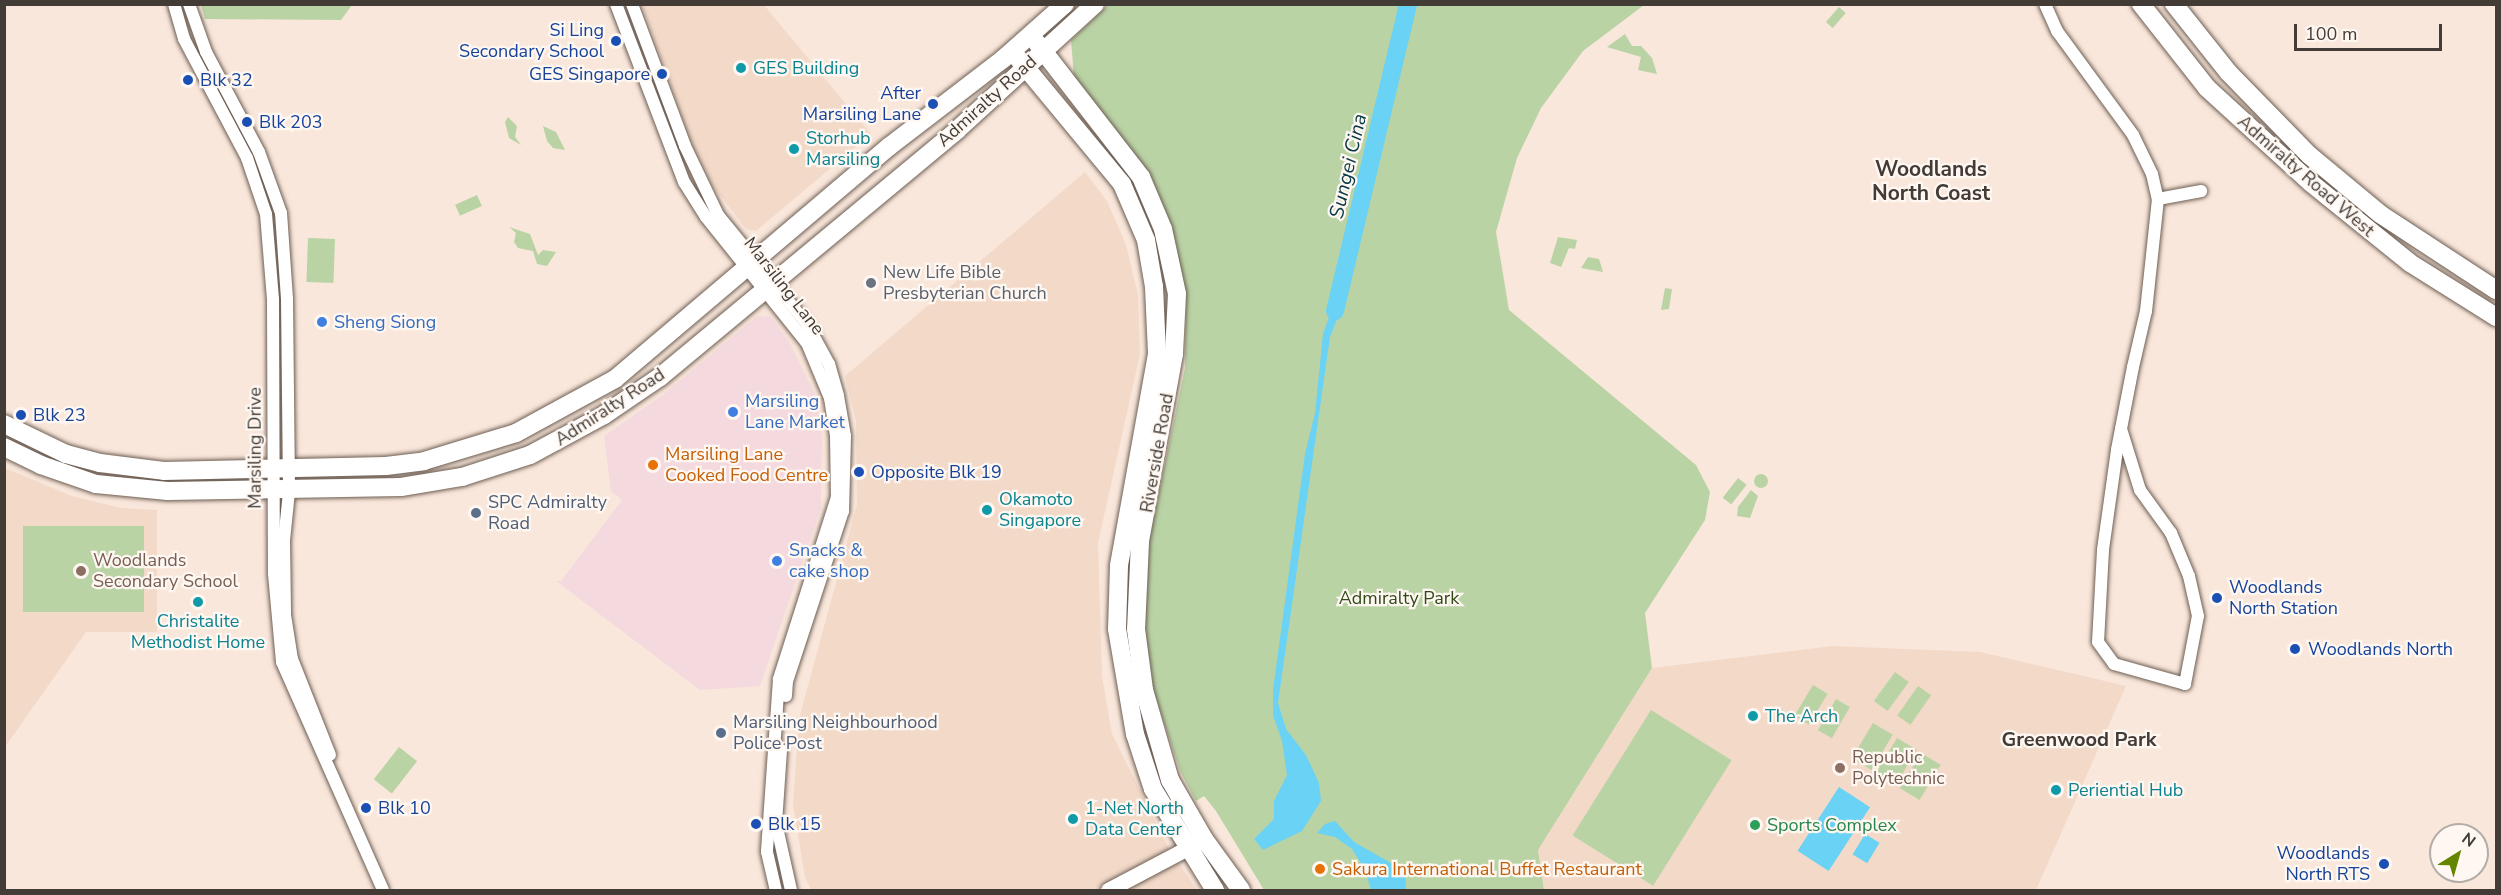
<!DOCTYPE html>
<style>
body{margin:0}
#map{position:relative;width:2501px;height:895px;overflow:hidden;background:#fae7db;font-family:"Nunito Sans",sans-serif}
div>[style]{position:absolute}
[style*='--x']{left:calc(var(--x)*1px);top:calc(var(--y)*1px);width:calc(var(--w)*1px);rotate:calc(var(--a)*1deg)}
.commercial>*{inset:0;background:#f4dadf}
.built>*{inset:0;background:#f2d9c8}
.green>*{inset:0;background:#bad3a5;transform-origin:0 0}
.round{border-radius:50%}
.water>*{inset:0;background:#6ad2f4;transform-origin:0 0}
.river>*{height:18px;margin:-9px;padding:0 9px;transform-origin:9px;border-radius:9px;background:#6ad2f4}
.roads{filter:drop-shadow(0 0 2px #6d5e53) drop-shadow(0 0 2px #6d5e53)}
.minor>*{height:12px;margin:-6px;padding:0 6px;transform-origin:6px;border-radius:6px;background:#fff}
.tertiary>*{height:15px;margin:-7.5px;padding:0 7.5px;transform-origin:7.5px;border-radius:7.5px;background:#fff}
.primary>*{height:18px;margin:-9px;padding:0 9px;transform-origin:9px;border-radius:9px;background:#fff}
.dots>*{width:16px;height:16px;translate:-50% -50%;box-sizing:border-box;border:3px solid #fef7f2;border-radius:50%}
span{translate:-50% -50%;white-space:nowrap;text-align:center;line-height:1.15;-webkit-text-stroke:4.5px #fef7f2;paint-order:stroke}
.transit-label{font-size:18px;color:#164399}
.right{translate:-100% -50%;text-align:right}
.left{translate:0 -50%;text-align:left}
.culture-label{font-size:18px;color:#0d838f}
.street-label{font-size:18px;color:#423b36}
.worship-label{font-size:18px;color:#5b616d}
.shop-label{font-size:18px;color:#366cbe}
.food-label{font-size:18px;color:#c56008}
.service-label{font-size:18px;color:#4e5e75}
.education-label{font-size:18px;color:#785e54}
.park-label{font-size:18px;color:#304916}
.leisure-label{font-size:18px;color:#27864d}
.water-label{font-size:20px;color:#073947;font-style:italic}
.neighbourhood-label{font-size:20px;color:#423b36;font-weight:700}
.quarter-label{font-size:21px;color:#423b36;font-weight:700}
.frame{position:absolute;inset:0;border:6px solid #423b36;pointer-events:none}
.north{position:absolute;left:2429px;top:823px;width:60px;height:60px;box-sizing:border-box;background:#fef7f2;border:2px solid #b3aca7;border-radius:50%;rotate:37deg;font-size:16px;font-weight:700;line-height:24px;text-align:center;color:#423b36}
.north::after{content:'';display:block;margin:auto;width:21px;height:27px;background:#648500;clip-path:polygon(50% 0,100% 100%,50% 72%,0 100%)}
.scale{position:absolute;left:2294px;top:24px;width:148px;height:27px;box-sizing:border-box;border:3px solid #423b36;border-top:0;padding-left:8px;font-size:18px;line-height:21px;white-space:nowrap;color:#423b36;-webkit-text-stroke:4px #fef7f2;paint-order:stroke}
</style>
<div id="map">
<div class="commercial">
<div style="clip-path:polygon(757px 316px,771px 317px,790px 343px,816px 396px,822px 438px,821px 508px,760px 686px,700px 690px,556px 581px,561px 581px,622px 500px,611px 491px,604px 436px,664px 394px)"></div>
</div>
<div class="built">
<div style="clip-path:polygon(642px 5px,764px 5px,871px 134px,756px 231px,746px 229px,713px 186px,694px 149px)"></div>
<div style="clip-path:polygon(1085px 172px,1107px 201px,1126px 245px,1138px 295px,1140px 354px,1098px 543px,1102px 676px,1112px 734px,1169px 849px,1197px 890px,811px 890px,805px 877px,793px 804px,799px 719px,857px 505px,856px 421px,845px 376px)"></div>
<div style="clip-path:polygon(5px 468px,72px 496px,121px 508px,157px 510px,157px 632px,86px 632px,5px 747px)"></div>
<div style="clip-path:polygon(1833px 646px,1980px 652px,2126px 686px,2036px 890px,1544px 890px,1538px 850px,1652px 668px)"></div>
</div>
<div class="green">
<div style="clip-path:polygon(201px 5px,201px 4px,352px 5px,341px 20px,205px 19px)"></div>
<div style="clip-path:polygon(1108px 5px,1644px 5px,1583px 51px,1541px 108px,1517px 158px,1496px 232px,1509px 310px,1696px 465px,1710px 492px,1705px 520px,1645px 613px,1652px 668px,1538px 850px,1544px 890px,1264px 890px,1216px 811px,1204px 796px,1196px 801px,1181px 773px,1151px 684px,1144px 617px,1148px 546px,1185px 368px,1186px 299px,1148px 176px,1074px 78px,1071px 40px)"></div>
<div style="left:1839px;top:7px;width:9px;height:20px;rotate:41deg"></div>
<div style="clip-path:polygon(1625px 34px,1632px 46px,1641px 46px,1652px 58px,1657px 74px,1638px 70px,1641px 57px,1607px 47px)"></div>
<div style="clip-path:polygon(508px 117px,517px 126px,515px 137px,521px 145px,509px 138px,505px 122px)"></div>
<div style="clip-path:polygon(543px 126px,556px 132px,565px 150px,553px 148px,547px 141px)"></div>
<div style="left:477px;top:195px;width:12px;height:24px;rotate:66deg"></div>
<div style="clip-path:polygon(509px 227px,530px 234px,538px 255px,543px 250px,556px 252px,547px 266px,537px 264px,533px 251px,518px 248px,514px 242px,516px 233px)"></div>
<div style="clip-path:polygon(1558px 237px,1577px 240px,1575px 249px,1569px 248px,1561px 267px,1550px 263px)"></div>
<div style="left:308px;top:238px;width:27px;height:44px;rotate:2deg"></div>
<div style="clip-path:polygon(1588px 257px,1599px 259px,1603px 272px,1581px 268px)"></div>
<div style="clip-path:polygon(1665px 288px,1672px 289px,1669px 309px,1661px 310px)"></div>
<div class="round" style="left:1754px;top:474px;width:14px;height:14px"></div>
<div style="left:1738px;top:478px;width:11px;height:25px;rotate:38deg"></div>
<div style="clip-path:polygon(1751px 490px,1758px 496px,1750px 518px,1737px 516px,1738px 507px)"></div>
<div style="left:23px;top:526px;width:121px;height:86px"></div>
<div style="left:1895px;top:672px;width:17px;height:36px;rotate:36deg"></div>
<div style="left:1813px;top:685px;width:17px;height:36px;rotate:31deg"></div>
<div style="left:1918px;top:686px;width:16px;height:36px;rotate:35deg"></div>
<div style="left:1836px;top:699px;width:16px;height:36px;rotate:30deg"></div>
<div style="left:1651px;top:710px;width:95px;height:148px;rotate:32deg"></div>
<div style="left:1873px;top:723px;width:23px;height:41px;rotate:31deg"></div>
<div style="left:1897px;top:738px;width:23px;height:42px;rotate:31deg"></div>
<div style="left:399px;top:747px;width:23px;height:41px;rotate:38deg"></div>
<div style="left:1921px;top:753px;width:23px;height:41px;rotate:31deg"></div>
</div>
<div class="water">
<div style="clip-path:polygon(1339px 289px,1348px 291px,1330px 337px,1278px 703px,1286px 729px,1306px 755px,1319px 783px,1321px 801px,1302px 831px,1263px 850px,1254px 839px,1274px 819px,1274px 801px,1287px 775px,1282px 741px,1273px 715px,1273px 690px,1305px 454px,1315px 413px,1323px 334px)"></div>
<div style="left:1839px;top:787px;width:37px;height:76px;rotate:33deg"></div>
<div style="clip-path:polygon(1335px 821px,1354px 842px,1405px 871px,1406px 890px,1371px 890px,1365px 870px,1352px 849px,1335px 837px,1317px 833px,1325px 824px)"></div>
<div style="left:1865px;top:834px;width:17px;height:24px;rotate:31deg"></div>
</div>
<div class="river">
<div style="--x:1335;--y:311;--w:316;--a:-76.6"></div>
</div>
<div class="roads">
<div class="minor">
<div style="--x:174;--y:4;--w:36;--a:74"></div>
<div style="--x:184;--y:39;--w:135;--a:62.1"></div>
<div style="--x:247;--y:158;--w:59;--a:71.3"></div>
<div style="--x:266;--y:214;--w:85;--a:85.3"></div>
<div style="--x:273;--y:299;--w:275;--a:89.8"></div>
<div style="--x:274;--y:574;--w:88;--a:84.8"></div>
<div style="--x:282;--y:662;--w:249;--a:66.1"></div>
<div style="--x:189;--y:4;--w:51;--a:70.5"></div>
<div style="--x:206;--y:52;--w:113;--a:62.1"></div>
<div style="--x:259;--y:152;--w:65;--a:70.2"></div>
<div style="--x:281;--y:213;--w:86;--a:86"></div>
<div style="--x:287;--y:299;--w:193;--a:89.4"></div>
<div style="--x:289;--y:492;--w:48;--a:95.9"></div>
<div style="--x:284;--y:540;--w:75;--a:89.2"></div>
<div style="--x:285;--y:615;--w:45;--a:81"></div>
<div style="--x:292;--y:659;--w:103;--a:68.4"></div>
<div style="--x:616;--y:4;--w:191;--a:69.1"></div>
<div style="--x:684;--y:182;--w:41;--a:57.8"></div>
<div style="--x:706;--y:217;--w:161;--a:51.3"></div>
<div style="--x:807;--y:343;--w:60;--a:67.3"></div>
<div style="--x:830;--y:398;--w:38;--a:81"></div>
<div style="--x:836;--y:436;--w:61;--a:89.1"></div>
<div style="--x:837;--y:497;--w:191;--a:107.7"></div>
<div style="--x:779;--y:679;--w:173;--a:94"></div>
<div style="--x:767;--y:852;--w:39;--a:77"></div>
<div style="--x:632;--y:4;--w:152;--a:69.5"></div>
<div style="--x:685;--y:146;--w:76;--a:64.4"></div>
<div style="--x:718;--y:215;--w:141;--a:50.8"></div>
<div style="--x:807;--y:324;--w:46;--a:61.2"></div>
<div style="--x:829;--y:364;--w:33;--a:74"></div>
<div style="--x:838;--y:396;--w:41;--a:80.1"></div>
<div style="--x:845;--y:436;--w:75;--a:91.5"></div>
<div style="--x:843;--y:511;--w:179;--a:108.2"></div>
<div style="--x:787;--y:681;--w:15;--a:94"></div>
<div style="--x:2045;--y:4;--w:30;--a:66"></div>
<div style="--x:2057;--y:31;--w:129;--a:53.8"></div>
<div style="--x:2133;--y:135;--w:43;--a:64"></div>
<div style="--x:2152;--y:174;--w:26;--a:77"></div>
<div style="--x:2158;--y:199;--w:113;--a:96.1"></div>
<div style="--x:2146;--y:311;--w:57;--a:103.1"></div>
<div style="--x:2133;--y:367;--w:63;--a:101"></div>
<div style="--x:2121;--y:429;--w:21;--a:101"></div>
<div style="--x:2117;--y:450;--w:101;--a:98"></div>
<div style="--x:2103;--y:550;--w:92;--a:93.1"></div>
<div style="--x:2098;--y:642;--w:27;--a:54"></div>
<div style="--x:2114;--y:664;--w:74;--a:15.7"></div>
<div style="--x:2185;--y:684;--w:69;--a:-79.2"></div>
<div style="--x:2198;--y:616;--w:41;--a:-102.7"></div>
<div style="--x:2189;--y:576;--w:47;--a:-112.7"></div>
<div style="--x:2171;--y:533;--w:53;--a:-125.8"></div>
<div style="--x:2140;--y:490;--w:64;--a:-107.3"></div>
<div style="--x:2158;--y:199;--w:44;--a:-10.5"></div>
<div style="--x:781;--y:750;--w:73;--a:93.9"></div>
<div style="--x:776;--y:823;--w:69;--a:77.4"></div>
</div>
<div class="tertiary">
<div style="--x:1108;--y:890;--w:103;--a:-27.8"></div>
</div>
<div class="primary">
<div style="--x:2141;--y:4;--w:107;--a:51.8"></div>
<div style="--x:2207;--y:88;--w:141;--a:42.4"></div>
<div style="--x:2311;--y:183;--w:127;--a:38.9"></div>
<div style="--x:2410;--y:263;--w:102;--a:32.1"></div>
<div style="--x:2174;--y:4;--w:87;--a:51.5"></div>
<div style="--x:2228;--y:72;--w:116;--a:45.7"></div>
<div style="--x:2309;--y:155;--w:92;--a:39.7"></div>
<div style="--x:2380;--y:214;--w:139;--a:33.2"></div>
<div style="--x:1037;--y:43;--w:170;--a:52.2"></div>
<div style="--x:1141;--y:177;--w:56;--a:67.1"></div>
<div style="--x:1163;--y:229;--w:66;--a:77.8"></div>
<div style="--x:1177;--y:294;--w:60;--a:92.9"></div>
<div style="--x:1174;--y:354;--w:191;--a:100.3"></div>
<div style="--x:1140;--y:542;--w:87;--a:92.6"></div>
<div style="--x:1136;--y:629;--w:62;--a:82.5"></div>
<div style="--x:1144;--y:690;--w:94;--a:73.9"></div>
<div style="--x:1170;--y:780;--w:68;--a:60"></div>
<div style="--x:1204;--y:839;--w:63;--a:54"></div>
<div style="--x:1017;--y:57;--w:165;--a:50.4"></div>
<div style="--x:1122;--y:184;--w:61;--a:66.8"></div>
<div style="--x:1146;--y:240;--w:48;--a:80.3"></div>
<div style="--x:1154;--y:287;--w:67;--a:87.4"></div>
<div style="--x:1157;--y:354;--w:215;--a:100.2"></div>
<div style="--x:1119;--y:566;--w:63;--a:91.8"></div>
<div style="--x:1117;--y:629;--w:107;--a:80.3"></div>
<div style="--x:1135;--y:734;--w:58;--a:71.9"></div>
<div style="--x:1153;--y:789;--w:119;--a:58.5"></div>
<div style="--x:4;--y:424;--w:69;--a:25.8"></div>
<div style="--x:66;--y:454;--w:35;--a:15"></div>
<div style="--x:100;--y:463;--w:64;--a:7.1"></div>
<div style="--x:164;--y:471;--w:222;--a:-1.3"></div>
<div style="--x:386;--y:466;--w:38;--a:-7"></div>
<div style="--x:424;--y:461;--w:96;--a:-16.9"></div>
<div style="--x:516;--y:433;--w:113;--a:-28.6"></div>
<div style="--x:615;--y:379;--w:360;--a:-40.3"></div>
<div style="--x:890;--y:146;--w:143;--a:-37.6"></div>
<div style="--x:1003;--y:59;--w:83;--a:-41.6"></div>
<div style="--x:4;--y:447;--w:41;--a:25.9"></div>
<div style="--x:41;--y:465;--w:58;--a:19.1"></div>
<div style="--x:96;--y:484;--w:72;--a:5.6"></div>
<div style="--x:168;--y:491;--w:233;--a:-1"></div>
<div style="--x:401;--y:487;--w:62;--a:-9.3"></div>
<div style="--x:462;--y:477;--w:71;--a:-17.9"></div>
<div style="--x:530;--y:455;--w:84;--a:-28.4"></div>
<div style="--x:604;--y:415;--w:68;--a:-34.2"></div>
<div style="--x:660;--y:377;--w:386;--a:-39.7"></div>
<div style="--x:957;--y:130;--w:187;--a:-42.4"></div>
</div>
</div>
<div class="dots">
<div style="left:616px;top:41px;background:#1a4fb4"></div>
<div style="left:741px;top:68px;background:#0f9aa8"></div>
<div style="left:662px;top:74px;background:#1a4fb4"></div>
<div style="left:188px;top:80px;background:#1a4fb4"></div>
<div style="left:933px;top:104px;background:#1a4fb4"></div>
<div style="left:247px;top:122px;background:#1a4fb4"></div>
<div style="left:794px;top:149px;background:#0f9aa8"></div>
<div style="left:871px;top:283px;background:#6b7280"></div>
<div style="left:322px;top:322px;background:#3f7fe0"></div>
<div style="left:733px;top:412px;background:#3f7fe0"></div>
<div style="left:21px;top:415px;background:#1a4fb4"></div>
<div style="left:653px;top:465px;background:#e8710a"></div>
<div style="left:859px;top:472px;background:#1a4fb4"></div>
<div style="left:987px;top:510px;background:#0f9aa8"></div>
<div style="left:476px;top:513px;background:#5c6f8a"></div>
<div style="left:777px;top:561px;background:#3f7fe0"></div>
<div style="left:81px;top:571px;background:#8d6e63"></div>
<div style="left:2217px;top:598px;background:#1a4fb4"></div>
<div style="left:198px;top:602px;background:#0f9aa8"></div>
<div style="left:2295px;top:649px;background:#1a4fb4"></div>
<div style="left:1753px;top:716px;background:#0f9aa8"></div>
<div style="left:721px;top:733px;background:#5c6f8a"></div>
<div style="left:1840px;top:768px;background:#8d6e63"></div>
<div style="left:2056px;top:790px;background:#0f9aa8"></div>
<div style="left:366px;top:808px;background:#1a4fb4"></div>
<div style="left:1073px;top:819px;background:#0f9aa8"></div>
<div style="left:756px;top:824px;background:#1a4fb4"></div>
<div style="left:1755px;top:825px;background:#2e9e5b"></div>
<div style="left:2384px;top:864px;background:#1a4fb4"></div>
<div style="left:1320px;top:869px;background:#e8710a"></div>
</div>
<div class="transit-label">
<span class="right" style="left:604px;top:41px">Si Ling<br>Secondary School</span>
<span class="right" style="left:650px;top:74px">GES Singapore</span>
<span class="left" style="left:200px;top:80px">Blk 32</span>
<span class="right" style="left:921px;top:104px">After<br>Marsiling Lane</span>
<span class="left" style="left:259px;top:122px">Blk 203</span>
<span class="left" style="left:33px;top:415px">Blk 23</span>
<span class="left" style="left:871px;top:472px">Opposite Blk 19</span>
<span class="left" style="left:2229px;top:598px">Woodlands<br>North Station</span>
<span class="left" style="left:2308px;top:649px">Woodlands North</span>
<span class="left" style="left:378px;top:808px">Blk 10</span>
<span class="left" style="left:768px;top:824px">Blk 15</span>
<span class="right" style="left:2370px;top:864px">Woodlands<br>North RTS</span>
</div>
<div class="culture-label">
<span class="left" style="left:753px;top:68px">GES Building</span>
<span class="left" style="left:806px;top:149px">Storhub<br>Marsiling</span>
<span class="left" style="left:999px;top:510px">Okamoto<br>Singapore</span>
<span style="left:198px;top:632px">Christalite<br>Methodist Home</span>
<span class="left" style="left:1765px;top:716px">The Arch</span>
<span class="left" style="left:2068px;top:790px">Periential Hub</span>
<span class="left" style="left:1085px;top:819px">1-Net North<br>Data Center</span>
</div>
<div class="street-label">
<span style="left:987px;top:101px;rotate:-42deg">Admiralty Road</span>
<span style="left:2306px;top:176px;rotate:41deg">Admiralty Road West</span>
<span style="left:784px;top:286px;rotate:52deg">Marsiling Lane</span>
<span style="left:610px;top:407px;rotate:-33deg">Admiralty Road</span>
<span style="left:255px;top:448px;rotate:-90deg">Marsiling Drive</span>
<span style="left:1157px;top:453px;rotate:-80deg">Riverside Road</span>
</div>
<div class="worship-label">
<span class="left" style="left:883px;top:283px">New Life Bible<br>Presbyterian Church</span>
</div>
<div class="shop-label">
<span class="left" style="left:334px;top:322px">Sheng Siong</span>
<span class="left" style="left:745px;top:412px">Marsiling<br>Lane Market</span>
<span class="left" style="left:789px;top:561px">Snacks &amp;<br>cake shop</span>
</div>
<div class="food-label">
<span class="left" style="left:665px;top:465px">Marsiling Lane<br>Cooked Food Centre</span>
<span class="left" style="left:1332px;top:869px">Sakura International Buffet Restaurant</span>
</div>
<div class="service-label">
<span class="left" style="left:488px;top:513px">SPC Admiralty<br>Road</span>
<span class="left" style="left:733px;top:733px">Marsiling Neighbourhood<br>Police Post</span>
</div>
<div class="education-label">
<span class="left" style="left:93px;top:571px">Woodlands<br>Secondary School</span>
<span class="left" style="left:1852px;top:768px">Republic<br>Polytechnic</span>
</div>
<div class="park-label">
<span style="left:1399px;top:598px">Admiralty Park</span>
</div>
<div class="leisure-label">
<span class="left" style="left:1767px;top:825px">Sports Complex</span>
</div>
<div class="water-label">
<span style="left:1348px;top:166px;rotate:-77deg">Sungei Cina</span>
</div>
<div class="neighbourhood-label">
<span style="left:2079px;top:739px">Greenwood Park</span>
</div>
<div class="quarter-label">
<span style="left:1931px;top:181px">Woodlands<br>North Coast</span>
</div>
<div class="frame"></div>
<div class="north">N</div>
<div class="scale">100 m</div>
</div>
